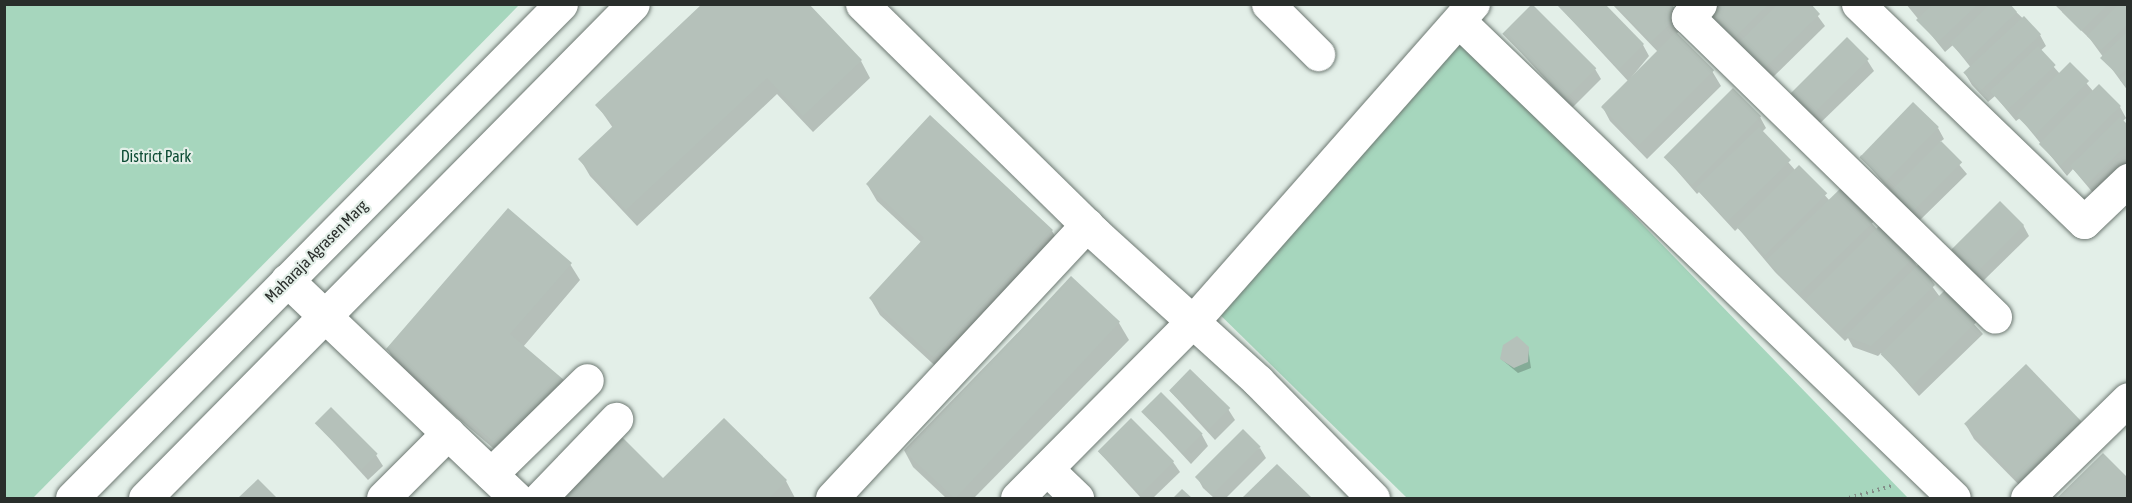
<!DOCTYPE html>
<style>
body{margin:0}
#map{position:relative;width:2132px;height:503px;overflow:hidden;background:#e3efe8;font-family:"Asap Condensed",sans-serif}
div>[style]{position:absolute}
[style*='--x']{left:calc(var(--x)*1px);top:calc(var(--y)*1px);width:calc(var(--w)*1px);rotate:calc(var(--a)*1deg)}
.green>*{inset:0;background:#a6d6bd}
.shadow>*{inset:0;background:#0003}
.building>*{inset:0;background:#b5c1ba;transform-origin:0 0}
.path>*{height:4px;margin-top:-2px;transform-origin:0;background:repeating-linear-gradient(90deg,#848d88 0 1.5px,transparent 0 6px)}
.roads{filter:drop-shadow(0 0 2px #6d7872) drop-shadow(0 0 2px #6d7872)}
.minor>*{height:33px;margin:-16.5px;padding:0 16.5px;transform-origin:16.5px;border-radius:16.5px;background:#fff}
span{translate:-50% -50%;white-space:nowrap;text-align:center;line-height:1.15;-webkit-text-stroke:4.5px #e3efe8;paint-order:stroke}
.park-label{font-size:16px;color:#0b4b33}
.street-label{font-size:16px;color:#292e2b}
.frame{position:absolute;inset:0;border:6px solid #292e2b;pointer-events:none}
</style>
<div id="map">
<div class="green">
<div style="clip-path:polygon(4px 5px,5px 4px,519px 5px,33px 498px,5px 498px)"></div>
<div style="clip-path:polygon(1456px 32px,1908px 498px,1407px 498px,1207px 302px)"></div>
</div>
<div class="shadow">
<div style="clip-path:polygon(1557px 4px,1643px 45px,1649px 56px,1630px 79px,1658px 52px,1612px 4px,1669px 4px,1685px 26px,1676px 34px,1712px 71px,1721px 86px,1647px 159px,1610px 121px,1602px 106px,1628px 81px)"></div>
<div style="clip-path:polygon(1709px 4px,1809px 4px,1825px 26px,1770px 80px,1739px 50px)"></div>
<div style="clip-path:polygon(1906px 4px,2008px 4px,2040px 35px,2046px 46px,2040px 51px,2060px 74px,2070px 64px,2093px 91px,2120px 107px,2126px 118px,2122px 122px,2128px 127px,2128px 177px,2094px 194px,2073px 169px,2067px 176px,2020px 118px,2016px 121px,1995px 96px,1988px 102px,1972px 85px,1966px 75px,1972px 69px,1953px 45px,1945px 52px)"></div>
<div style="clip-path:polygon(2054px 4px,2128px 4px,2128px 91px,2090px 39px)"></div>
<div style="clip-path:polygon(1504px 34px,1595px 69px,1601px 79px,1572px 108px)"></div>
<div style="clip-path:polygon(1867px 60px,1874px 71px,1813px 130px,1793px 109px)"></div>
<div style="clip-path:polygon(861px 61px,870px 78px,813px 132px,777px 94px,637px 226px,590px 176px,580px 159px,613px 128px,597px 105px)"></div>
<div style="clip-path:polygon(930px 117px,1052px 231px,1062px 248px,944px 374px,880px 315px,870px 298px,922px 243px,877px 201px,867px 184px)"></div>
<div style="clip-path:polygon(1760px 117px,1766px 128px,1762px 132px,1795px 170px,1799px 167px,1830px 201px,1841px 190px,1877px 229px,1912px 259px,1940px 297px,1945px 292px,1983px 334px,1919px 396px,1881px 353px,1878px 356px,1853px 347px,1848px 338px,1845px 341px,1775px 272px,1738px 228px,1735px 231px,1699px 192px,1697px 194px,1665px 157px)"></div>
<div style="clip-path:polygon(1938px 128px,1944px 139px,1940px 142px,1967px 174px,1918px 222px,1860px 156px)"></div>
<div style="clip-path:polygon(2023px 225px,2029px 236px,1981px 283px,1952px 249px)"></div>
<div style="clip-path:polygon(570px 264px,580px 280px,523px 347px,514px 466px,398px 367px,388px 350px)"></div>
<div style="clip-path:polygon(1071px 278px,1119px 323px,1129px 340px,974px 498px,946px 498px,913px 467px,904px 450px)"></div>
<div style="clip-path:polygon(1528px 348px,1531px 368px,1518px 373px,1501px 359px)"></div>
<div style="clip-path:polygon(1170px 391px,1228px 409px,1235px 420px,1215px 440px)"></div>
<div style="clip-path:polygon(1143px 412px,1202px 435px,1208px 446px,1191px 464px)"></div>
<div style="clip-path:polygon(724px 420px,786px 481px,795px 498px,549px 498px,663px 481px)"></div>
<div style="clip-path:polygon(2081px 422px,2089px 437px,2029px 495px,1974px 439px,1966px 425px)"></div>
<div style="clip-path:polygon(316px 423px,376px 455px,383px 466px,368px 480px)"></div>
<div style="clip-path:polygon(1260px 448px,1266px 458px,1226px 498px,1214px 498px,1203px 488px,1197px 477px)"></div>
<div style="clip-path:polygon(1099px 452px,1173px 462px,1180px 472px,1153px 498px,1141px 498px)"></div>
<div style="clip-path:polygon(2103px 456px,2128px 480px,2128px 498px,2059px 498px)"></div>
<div style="clip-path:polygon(1277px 466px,1310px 498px,1244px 498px)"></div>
</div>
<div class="building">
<div style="clip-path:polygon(702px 4px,809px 4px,862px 60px,803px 116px,767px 78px,626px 210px,578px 159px,614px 125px,595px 105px)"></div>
<div style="left:1532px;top:4px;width:91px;height:42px;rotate:45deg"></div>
<div style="clip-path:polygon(1556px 4px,1605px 4px,1644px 44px,1619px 69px)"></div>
<div style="clip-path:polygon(1614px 4px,1671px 4px,1680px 14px,1651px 42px)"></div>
<div style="clip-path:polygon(1707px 4px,1769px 4px,1732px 40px,1702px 10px)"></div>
<div style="clip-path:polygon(1778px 4px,1811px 4px,1820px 14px,1763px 70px,1737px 44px)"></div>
<div style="clip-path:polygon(1990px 4px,2010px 4px,2017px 12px,1967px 61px,1950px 43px)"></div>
<div style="clip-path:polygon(2069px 4px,2108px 4px,2081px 31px,2062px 12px)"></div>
<div style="clip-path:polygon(2119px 4px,2128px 4px,2128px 24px,2101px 50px,2087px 36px)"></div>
<div style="clip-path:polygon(1932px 5px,1977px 5px,1938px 42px,1916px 20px)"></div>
<div style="left:2024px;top:16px;width:25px;height:83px;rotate:47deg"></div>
<div style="clip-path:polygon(2128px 31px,2128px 68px,2119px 76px,2100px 58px)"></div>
<div style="left:1676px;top:32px;width:54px;height:106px;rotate:45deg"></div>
<div style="left:1847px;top:37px;width:31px;height:87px;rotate:45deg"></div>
<div style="left:2038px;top:46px;width:26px;height:66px;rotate:47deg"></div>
<div style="left:2070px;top:62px;width:27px;height:76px;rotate:45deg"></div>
<div style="clip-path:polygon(2128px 72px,2128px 89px,2120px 80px)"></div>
<div style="left:2099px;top:84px;width:31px;height:85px;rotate:45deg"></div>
<div style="left:1733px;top:88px;width:40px;height:98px;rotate:45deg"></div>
<div style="left:1913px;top:102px;width:36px;height:77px;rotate:44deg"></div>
<div style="clip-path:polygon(930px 115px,1053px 230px,934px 358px,869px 298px,924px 238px,866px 184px)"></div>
<div style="clip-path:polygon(2120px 117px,2128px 125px,2128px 144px,2087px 184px,2070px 166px)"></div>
<div style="left:1759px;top:127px;width:46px;height:88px;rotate:46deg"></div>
<div style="left:1941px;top:141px;width:30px;height:71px;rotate:45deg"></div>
<div style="left:1799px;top:165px;width:40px;height:88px;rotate:45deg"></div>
<div style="left:1841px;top:188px;width:47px;height:104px;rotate:46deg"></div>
<div style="left:2000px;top:201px;width:34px;height:69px;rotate:45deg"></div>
<div style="clip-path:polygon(508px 208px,572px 263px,510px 334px,564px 380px,503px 450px,386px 349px)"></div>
<div style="left:1880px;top:225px;width:47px;height:105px;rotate:45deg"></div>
<div style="clip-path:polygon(1920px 263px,1935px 285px,1871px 346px,1845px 336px)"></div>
<div style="left:1071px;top:276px;width:67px;height:242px;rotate:43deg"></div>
<div style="left:1945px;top:290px;width:45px;height:91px;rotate:45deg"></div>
<div style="clip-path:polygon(1517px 336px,1529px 347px,1528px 362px,1514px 368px,1500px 359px,1503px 345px)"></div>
<div style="left:2026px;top:364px;width:80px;height:86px;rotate:46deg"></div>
<div style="left:1190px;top:369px;width:56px;height:30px;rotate:44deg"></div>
<div style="left:1161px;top:392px;width:59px;height:28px;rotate:45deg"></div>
<div style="left:331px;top:407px;width:66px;height:23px;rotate:45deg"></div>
<div style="clip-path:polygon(724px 418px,787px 480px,769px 498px,547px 498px,615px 430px,663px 478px)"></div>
<div style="left:1131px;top:418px;width:61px;height:47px;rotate:45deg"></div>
<div style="left:1243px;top:429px;width:25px;height:68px;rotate:45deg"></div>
<div style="clip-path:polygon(2103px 453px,2128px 478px,2128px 498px,2057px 498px)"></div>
<div style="clip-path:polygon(1277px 464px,1312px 498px,1242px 498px)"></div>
<div style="clip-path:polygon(258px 479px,277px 498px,238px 498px)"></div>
<div style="clip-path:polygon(1182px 489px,1192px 498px,1173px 498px)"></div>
</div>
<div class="path">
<div style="--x:1849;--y:498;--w:44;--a:-15.9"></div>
</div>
<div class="roads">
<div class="minor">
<div style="--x:862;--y:4;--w:327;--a:44.5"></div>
<div style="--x:1095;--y:233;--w:220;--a:42.2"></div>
<div style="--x:1258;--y:381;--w:164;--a:45.5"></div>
<div style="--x:1268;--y:4;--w:71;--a:45"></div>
<div style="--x:1700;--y:4;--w:18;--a:133"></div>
<div style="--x:1688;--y:17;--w:429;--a:44.3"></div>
<div style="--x:1858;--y:4;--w:314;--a:44"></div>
<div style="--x:2084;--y:222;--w:61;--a:-43.7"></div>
<div style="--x:1459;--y:21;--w:687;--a:43.94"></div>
<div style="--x:287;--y:280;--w:316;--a:43.6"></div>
<div style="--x:1047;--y:469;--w:42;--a:44"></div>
<div style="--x:491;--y:474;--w:134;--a:-44.4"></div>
<div style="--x:72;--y:498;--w:695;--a:-45.29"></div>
<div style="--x:145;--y:498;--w:694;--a:-45.35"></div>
<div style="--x:383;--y:498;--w:92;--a:-45"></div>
<div style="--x:540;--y:498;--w:110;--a:-46.1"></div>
<div style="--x:832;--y:498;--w:374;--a:-47"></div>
<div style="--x:1017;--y:498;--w:251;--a:-45.2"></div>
<div style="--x:1194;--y:320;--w:422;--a:-48.6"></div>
<div style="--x:2027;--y:498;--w:141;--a:-44.4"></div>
</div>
</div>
<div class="park-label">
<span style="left:156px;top:156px">District Park</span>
</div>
<div class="street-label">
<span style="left:316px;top:251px;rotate:-45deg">Maharaja Agrasen Marg</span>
</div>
<div class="frame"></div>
</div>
